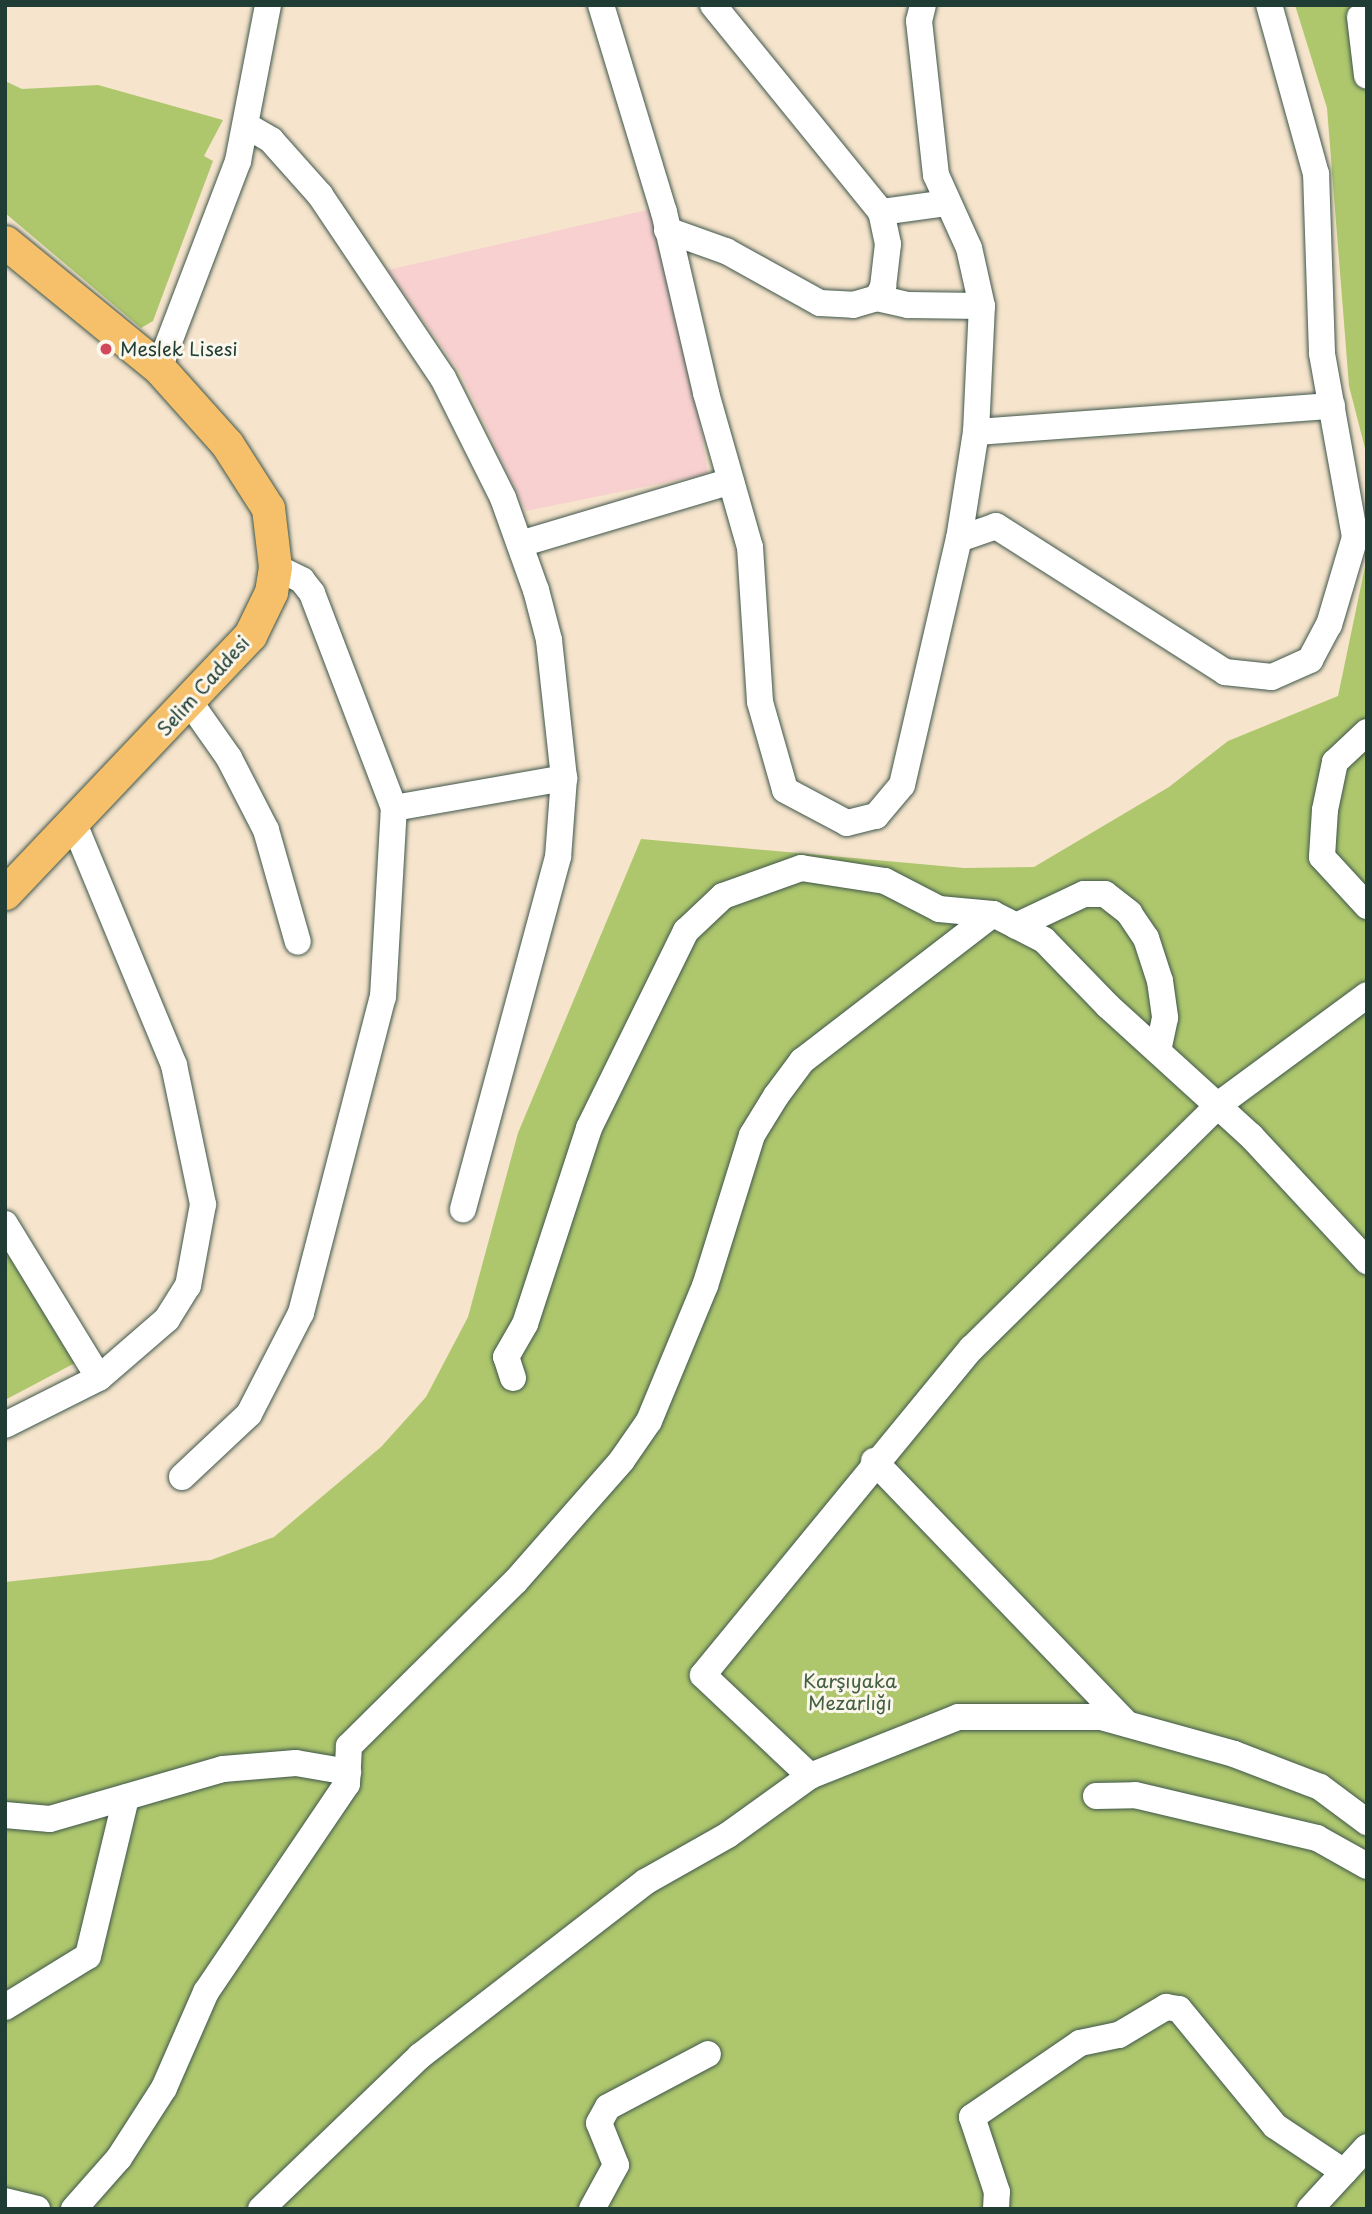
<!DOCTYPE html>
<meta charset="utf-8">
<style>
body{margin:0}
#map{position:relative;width:1372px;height:2214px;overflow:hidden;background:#f6e4cc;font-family:"Playpen Sans",sans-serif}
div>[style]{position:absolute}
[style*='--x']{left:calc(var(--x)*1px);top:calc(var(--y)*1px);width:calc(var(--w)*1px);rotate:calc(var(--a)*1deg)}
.built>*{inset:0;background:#f7d0cf}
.green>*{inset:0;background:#aec76d}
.roads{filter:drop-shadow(0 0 2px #3f564b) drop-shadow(0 0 2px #3f564b)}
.minor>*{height:26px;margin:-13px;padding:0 13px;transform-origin:13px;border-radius:13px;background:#fff}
.major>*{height:33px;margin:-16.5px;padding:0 16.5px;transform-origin:16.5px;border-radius:16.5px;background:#f6c06b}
.dots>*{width:19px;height:19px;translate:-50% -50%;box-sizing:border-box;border:4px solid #fbf7ec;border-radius:50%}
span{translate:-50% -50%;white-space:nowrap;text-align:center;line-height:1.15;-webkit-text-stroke:6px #fbf7ec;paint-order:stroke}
.poi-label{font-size:19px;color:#1f3d34}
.left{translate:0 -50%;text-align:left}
.street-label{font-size:19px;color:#1f3d34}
.park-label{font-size:19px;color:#436042}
.frame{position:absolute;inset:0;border:7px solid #1f3d34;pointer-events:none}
</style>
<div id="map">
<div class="built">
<div style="clip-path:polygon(651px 209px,691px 369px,708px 474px,526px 511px,461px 374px,388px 270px)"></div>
</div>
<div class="green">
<div style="clip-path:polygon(1295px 5px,1367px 5px,1367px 456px,1349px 386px,1327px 108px)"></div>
<div style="clip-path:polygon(5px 81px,22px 89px,98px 85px,223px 120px,204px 156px,213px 161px,163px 294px,153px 321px,141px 328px,5px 213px)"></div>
<div style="clip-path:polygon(1367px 557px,1367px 2209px,5px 2209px,5px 1582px,211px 1560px,274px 1537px,381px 1447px,426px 1397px,468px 1317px,518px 1133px,641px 839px,964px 868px,1034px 867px,1169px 787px,1228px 741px,1338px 696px)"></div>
<div style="clip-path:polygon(5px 1247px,75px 1363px,5px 1400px)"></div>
</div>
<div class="roads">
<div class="minor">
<div style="--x:601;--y:5;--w:216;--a:73.1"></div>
<div style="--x:664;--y:212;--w:186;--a:76.9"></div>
<div style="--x:706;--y:393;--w:160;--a:74.1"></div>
<div style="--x:750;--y:547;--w:155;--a:86.3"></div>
<div style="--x:760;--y:702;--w:91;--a:74.1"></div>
<div style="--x:785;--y:790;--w:70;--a:28"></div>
<div style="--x:847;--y:823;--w:30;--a:-14"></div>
<div style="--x:876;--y:816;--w:40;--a:-50"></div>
<div style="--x:902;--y:785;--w:253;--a:-77"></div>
<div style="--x:959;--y:539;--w:108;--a:-81"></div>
<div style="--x:976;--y:432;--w:126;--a:-87.3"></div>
<div style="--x:982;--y:306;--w:59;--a:-102.6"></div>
<div style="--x:969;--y:248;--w:80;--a:-114.3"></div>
<div style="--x:936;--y:175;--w:155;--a:-96.3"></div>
<div style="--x:919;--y:21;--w:16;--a:-76"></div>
<div style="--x:713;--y:5;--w:267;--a:50.9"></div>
<div style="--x:881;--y:212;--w:67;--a:-7.8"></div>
<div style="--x:1360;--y:17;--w:59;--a:83.2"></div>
<div style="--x:247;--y:126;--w:28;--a:30"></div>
<div style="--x:271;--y:140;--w:74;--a:48.3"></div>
<div style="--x:320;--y:195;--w:220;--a:56.1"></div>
<div style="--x:443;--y:378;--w:134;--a:63.4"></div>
<div style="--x:503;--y:498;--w:98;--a:70.3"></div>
<div style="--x:536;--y:590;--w:52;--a:75.4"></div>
<div style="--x:549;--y:640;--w:139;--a:83.8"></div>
<div style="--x:564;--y:778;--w:79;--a:94.3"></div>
<div style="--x:558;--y:857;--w:365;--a:105.1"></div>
<div style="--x:667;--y:230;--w:63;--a:19.6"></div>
<div style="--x:726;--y:251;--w:107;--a:29"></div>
<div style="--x:820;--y:303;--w:33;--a:3"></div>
<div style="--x:853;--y:305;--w:25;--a:-16"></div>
<div style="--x:877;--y:298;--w:13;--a:-61"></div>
<div style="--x:883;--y:287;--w:43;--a:-83.4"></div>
<div style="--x:888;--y:244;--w:33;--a:-102"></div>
<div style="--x:877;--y:298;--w:32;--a:13"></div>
<div style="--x:908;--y:305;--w:74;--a:0.8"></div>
<div style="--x:159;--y:368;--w:222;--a:-69.1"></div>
<div style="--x:238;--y:161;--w:159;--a:-79.1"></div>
<div style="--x:976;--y:432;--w:357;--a:-4.2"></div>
<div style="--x:959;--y:539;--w:39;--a:-19"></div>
<div style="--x:996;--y:526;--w:272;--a:32.5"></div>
<div style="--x:1225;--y:672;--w:47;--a:6.1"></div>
<div style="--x:1272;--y:677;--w:42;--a:-24.1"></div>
<div style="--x:1310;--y:660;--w:40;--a:-62"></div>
<div style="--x:1329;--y:625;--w:92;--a:-73.5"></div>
<div style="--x:1355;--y:537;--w:187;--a:-100.2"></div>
<div style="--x:1322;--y:353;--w:179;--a:-91.9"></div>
<div style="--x:1316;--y:174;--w:175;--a:-105.5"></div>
<div style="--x:520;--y:544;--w:220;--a:-16.6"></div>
<div style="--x:189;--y:701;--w:70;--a:54.9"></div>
<div style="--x:229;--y:758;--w:81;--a:62.8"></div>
<div style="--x:266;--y:830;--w:116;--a:74.1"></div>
<div style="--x:1367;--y:732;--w:44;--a:136.8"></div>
<div style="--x:1335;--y:762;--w:49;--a:101.8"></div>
<div style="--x:1325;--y:810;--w:47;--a:93.7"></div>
<div style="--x:1322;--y:857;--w:67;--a:47.4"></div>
<div style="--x:394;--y:808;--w:173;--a:-10"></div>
<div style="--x:1016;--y:926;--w:75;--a:-25.2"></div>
<div style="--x:1084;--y:894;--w:21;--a:0"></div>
<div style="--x:1105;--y:894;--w:31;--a:38"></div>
<div style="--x:1129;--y:913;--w:30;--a:56"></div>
<div style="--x:1146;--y:938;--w:45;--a:72"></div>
<div style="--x:1160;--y:981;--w:37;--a:82"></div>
<div style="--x:1165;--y:1018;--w:33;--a:102"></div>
<div style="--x:5;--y:1224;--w:180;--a:58.6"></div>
<div style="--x:513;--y:1378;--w:22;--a:-108"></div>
<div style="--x:506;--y:1357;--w:38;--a:-60"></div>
<div style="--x:525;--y:1324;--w:206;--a:-71.9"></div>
<div style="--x:589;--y:1128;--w:220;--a:-63.8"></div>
<div style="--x:686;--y:931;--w:51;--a:-43.4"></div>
<div style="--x:723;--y:896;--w:83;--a:-19.7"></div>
<div style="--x:801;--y:868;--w:85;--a:8.8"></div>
<div style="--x:885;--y:881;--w:61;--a:27.4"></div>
<div style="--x:939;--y:909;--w:54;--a:5.3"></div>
<div style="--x:5;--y:1425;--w:105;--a:-26.6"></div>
<div style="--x:99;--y:1378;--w:90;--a:-40.9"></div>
<div style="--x:167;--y:1319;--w:39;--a:-58"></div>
<div style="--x:188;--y:1286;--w:83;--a:-79.6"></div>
<div style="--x:203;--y:1204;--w:142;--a:-101.8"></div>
<div style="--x:174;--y:1065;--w:262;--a:-112.5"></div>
<div style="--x:874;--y:1461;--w:364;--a:46.1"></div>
<div style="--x:182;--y:1477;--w:92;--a:-43.2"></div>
<div style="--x:249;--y:1414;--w:114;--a:-62.8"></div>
<div style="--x:301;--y:1313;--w:326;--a:-75.5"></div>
<div style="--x:383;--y:997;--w:189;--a:-86.7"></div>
<div style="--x:394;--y:808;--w:230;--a:-110.9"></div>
<div style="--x:312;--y:593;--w:16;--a:-128"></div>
<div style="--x:302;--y:580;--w:30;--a:-154"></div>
<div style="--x:810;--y:1776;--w:147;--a:-136.7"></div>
<div style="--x:703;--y:1675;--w:423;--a:-50.6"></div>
<div style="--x:972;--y:1348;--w:346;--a:-44.6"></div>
<div style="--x:1218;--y:1105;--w:185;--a:-36.4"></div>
<div style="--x:1096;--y:1796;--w:39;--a:-1"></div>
<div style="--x:1135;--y:1795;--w:187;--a:13.3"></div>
<div style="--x:1317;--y:1838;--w:57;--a:29.2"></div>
<div style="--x:5;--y:1815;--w:45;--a:5.1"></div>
<div style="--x:50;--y:1819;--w:180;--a:-16.1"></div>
<div style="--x:223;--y:1769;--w:73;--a:-4.7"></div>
<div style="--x:296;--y:1763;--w:53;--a:9.8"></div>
<div style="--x:5;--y:2007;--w:97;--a:-31.6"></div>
<div style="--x:88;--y:1956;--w:163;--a:-76.5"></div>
<div style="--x:5;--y:2201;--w:33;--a:14"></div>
<div style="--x:74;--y:2209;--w:68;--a:-48.6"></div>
<div style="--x:119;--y:2158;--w:83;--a:-57.3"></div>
<div style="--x:164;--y:2088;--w:105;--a:-66.4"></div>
<div style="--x:206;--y:1992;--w:251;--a:-55.9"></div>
<div style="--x:347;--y:1784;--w:38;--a:-87"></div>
<div style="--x:349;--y:1746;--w:233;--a:-44.7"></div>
<div style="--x:515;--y:1582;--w:162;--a:-48.7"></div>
<div style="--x:622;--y:1460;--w:47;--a:-55.3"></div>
<div style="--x:649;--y:1421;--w:146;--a:-67.5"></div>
<div style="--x:705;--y:1286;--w:158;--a:-72.7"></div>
<div style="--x:752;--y:1135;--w:46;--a:-58.4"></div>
<div style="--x:776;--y:1096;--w:44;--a:-53.4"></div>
<div style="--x:802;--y:1061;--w:241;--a:-37.6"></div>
<div style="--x:993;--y:914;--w:57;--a:27"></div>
<div style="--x:1044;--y:940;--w:92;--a:45.9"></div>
<div style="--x:1108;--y:1006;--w:193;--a:42.3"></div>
<div style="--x:1251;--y:1136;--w:171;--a:47.1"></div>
<div style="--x:261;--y:2209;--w:221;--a:-43.9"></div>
<div style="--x:420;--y:2056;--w:284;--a:-37.7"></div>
<div style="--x:645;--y:1882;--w:95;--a:-29.5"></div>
<div style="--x:728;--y:1835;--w:101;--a:-35.7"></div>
<div style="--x:810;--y:1776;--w:159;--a:-21.7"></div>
<div style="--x:958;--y:1717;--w:143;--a:0"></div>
<div style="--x:1101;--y:1717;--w:138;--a:15.5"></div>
<div style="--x:1234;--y:1754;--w:92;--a:21"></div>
<div style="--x:1320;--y:1787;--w:59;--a:36.7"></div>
<div style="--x:592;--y:2209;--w:50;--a:-61.4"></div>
<div style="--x:616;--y:2165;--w:45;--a:-112"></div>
<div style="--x:599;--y:2123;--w:18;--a:-61"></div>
<div style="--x:608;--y:2107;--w:113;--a:-27.9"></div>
<div style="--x:996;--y:2209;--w:17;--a:-87"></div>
<div style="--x:997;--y:2192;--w:79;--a:-108.4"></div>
<div style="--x:972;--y:2117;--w:131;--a:-34.4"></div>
<div style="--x:1080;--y:2043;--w:40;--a:-12"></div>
<div style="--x:1119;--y:2035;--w:55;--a:-30.8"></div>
<div style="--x:1166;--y:2007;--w:13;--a:9"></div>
<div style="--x:1179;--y:2009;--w:151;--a:50.6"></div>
<div style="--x:1275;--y:2126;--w:83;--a:33.7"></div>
<div style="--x:1310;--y:2209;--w:84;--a:-47.4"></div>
</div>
<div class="major">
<div style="--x:5;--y:242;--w:199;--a:39.3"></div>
<div style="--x:159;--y:368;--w:102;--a:48.2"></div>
<div style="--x:227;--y:444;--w:76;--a:57.4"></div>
<div style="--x:268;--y:508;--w:59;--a:83.2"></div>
<div style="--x:275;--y:567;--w:25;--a:99"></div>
<div style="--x:271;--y:592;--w:48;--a:116"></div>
<div style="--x:250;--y:635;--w:356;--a:133.5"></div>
</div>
</div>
<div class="dots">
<div style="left:106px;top:349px;background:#d1495b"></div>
</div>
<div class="poi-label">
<span class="left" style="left:120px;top:349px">Meslek Lisesi</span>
</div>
<div class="street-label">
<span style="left:203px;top:686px;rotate:-48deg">Selim Caddesi</span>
</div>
<div class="park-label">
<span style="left:850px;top:1692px">Karşıyaka<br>Mezarlığı</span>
</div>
<div class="frame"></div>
</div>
